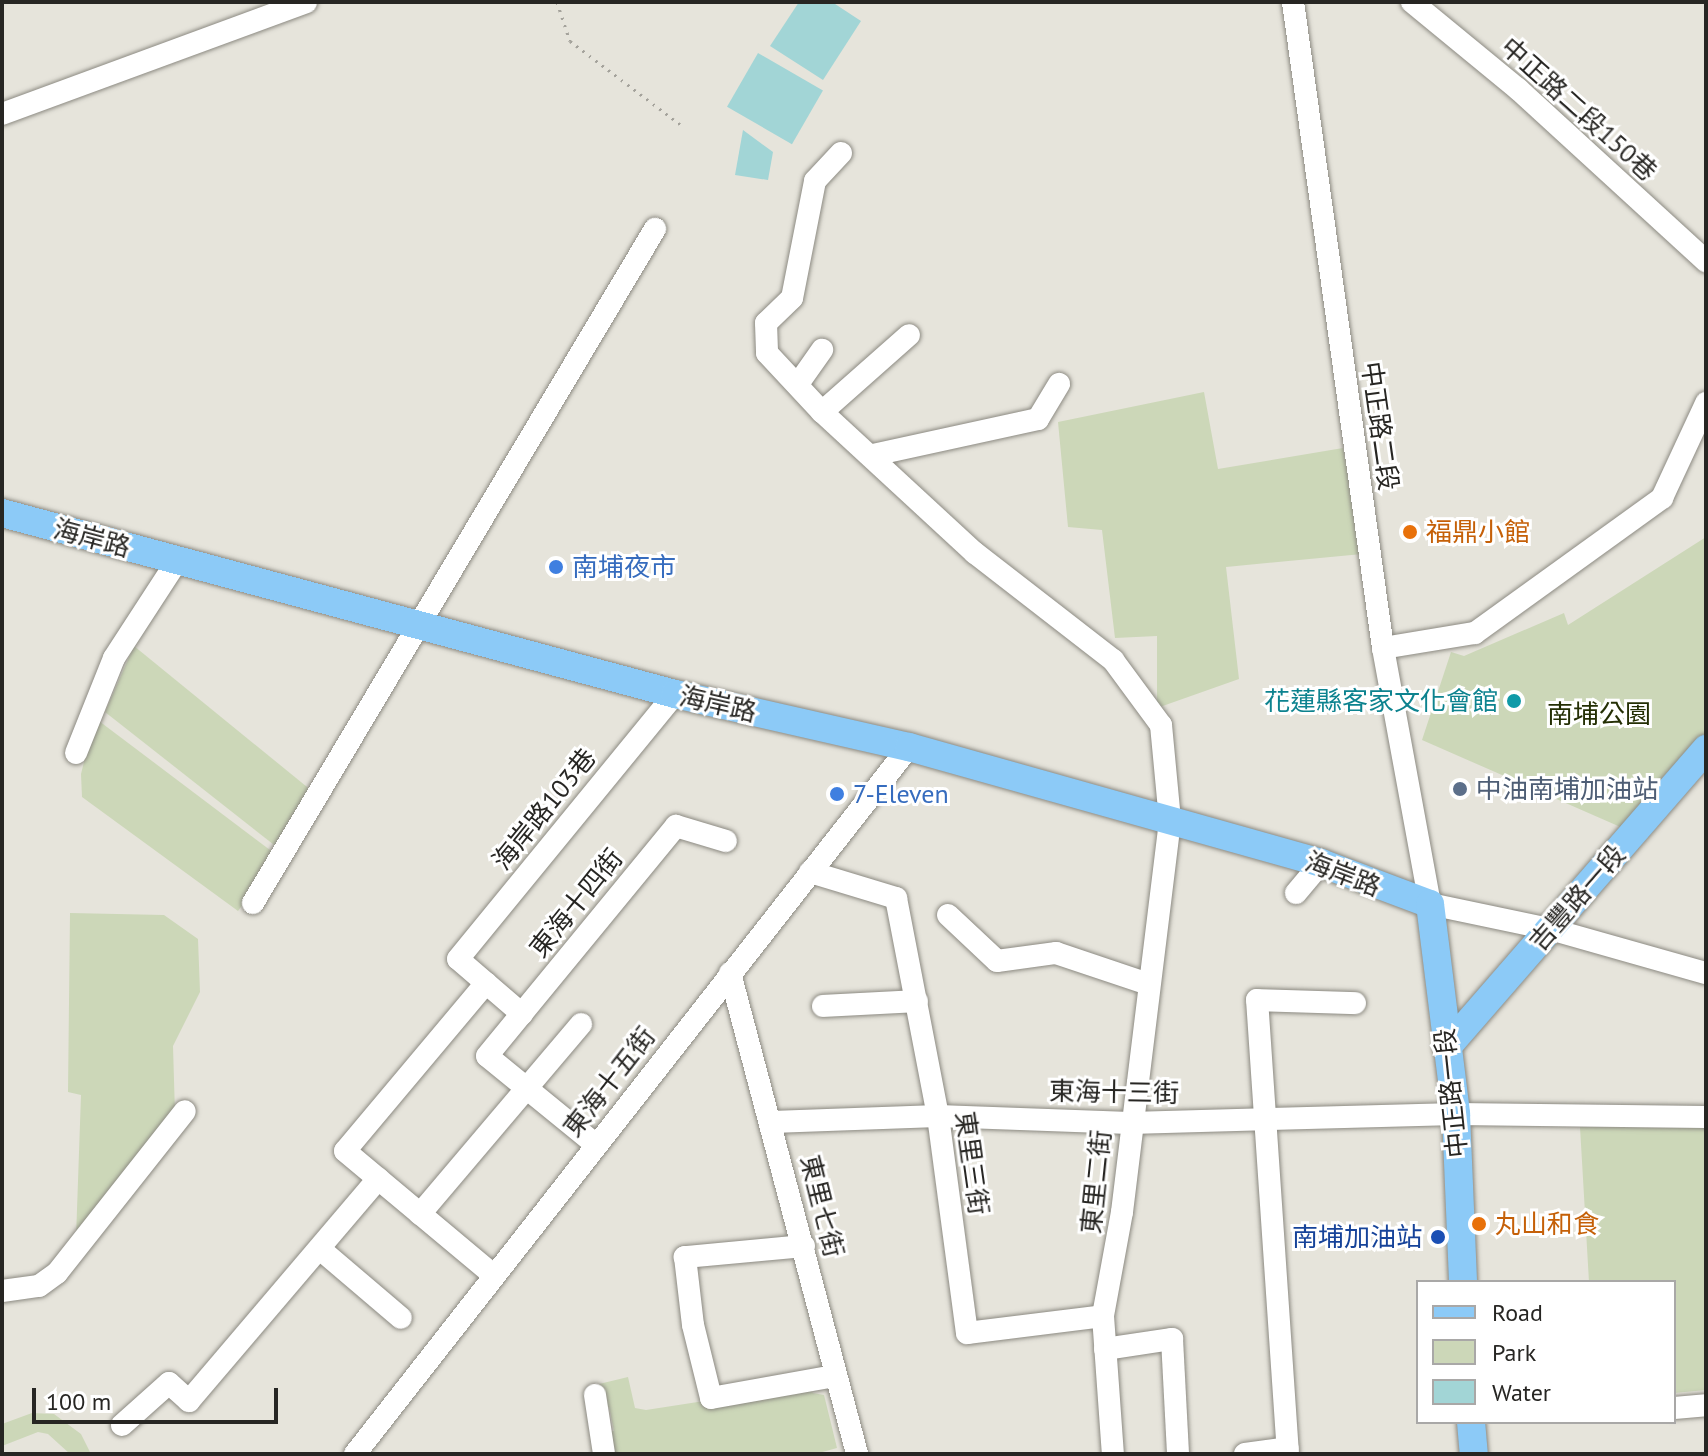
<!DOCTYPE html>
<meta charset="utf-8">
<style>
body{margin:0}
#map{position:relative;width:1708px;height:1456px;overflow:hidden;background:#e6e4db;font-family:"PT Sans","Noto Sans TC",sans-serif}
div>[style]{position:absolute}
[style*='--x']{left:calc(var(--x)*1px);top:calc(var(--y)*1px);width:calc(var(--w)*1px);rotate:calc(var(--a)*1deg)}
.green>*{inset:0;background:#ccd7b8}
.water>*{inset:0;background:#a2d5d6;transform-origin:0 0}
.path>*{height:3px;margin-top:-1.5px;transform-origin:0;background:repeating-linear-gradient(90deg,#a4a29b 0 2px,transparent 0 8px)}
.roads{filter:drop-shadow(0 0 2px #8c8a82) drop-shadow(0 0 2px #8c8a82)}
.minor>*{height:22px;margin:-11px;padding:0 11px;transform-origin:11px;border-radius:11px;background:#fff}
.major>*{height:28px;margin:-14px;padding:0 14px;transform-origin:14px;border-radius:14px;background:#8ccaf7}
.dots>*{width:22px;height:22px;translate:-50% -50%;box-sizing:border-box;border:4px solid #fff;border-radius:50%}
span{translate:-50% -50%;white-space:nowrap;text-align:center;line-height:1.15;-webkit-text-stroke:6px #fff;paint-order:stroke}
.street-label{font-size:26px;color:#272623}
.food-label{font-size:26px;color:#c56008}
.left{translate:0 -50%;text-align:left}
.shop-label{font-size:26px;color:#366cbe}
.culture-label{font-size:26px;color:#0d838f}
.right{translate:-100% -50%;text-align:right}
.park-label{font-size:26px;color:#242f04}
.service-label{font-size:26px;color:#4e5e75}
.transit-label{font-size:26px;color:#164399}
.frame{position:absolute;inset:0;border:4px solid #272623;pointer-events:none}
.legend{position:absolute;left:1416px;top:1280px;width:260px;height:144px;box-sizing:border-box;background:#fff;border:2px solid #a9a8a7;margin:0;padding:10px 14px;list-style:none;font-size:24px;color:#272623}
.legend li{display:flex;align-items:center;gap:16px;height:40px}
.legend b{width:40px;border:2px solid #a9a8a7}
.scale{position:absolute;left:32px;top:1388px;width:246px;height:36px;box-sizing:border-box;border:4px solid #272623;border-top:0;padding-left:10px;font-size:24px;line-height:28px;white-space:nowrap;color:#272623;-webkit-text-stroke:6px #fff;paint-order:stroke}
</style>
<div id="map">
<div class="green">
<div style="clip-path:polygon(1204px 392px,1218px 469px,1343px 448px,1362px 554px,1226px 567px,1239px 679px,1157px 708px,1157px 636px,1115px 638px,1102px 530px,1068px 527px,1058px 422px)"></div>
<div style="clip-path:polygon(1706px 537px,1706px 733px,1625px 829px,1422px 740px,1451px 652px,1464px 656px,1564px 613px,1568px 625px)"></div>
<div style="clip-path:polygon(134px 646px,312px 791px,278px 848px,105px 712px)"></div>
<div style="clip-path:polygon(95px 718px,278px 856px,238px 911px,82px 797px,81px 774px)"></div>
<div style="clip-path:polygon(70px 913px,164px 915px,198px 939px,200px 992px,173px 1046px,175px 1114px,76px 1238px,81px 1095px,68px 1092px)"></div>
<div style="clip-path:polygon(1580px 1127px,1706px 1128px,1706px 1390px,1674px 1393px,1674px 1282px,1589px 1282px)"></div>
<div style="clip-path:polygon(628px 1377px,635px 1408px,646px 1410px,807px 1385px,813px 1393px,824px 1395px,837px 1448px,815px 1454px,608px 1454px,605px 1432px,614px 1431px,609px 1407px,601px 1405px,599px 1384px)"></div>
<div style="clip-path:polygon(32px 1413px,54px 1414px,81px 1434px,91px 1454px,70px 1454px,48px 1434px,38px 1432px,2px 1446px,2px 1424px)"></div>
</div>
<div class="water">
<div style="clip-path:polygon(799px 2px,832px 2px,861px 21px,823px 80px,770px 46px)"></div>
<div style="left:758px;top:53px;width:75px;height:62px;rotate:30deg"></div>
<div style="clip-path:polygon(743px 130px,773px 152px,768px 180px,735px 175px)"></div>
</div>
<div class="path">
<div style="--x:557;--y:2;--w:41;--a:71.6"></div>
<div style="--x:570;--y:41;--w:139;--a:37.1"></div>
</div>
<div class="roads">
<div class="minor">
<div style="--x:1293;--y:2;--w:652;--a:82.07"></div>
<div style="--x:1383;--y:648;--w:260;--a:79.6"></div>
<div style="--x:1430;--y:904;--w:123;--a:11.8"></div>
<div style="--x:1550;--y:929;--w:162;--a:15.8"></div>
<div style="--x:1412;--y:2;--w:137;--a:39.4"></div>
<div style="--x:1518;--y:89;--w:255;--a:42.5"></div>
<div style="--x:2;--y:114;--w:324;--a:-20.2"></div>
<div style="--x:841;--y:153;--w:38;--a:133"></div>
<div style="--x:815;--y:181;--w:119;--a:101.1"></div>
<div style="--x:792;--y:298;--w:36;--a:136"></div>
<div style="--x:766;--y:323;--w:30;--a:88"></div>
<div style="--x:767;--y:353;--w:81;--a:47"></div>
<div style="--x:822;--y:412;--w:208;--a:42.7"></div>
<div style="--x:975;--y:553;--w:175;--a:37.8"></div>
<div style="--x:1113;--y:660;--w:81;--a:53.6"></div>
<div style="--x:1161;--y:725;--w:96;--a:84.6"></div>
<div style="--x:1170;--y:821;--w:394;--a:97"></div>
<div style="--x:1122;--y:1212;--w:106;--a:100.4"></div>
<div style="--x:1103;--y:1316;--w:138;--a:85.9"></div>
<div style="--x:798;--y:384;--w:42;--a:-54.8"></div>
<div style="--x:822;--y:412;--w:116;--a:-41.5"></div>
<div style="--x:873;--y:455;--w:169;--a:-12.3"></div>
<div style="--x:1038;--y:419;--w:41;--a:-59"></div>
<div style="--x:1383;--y:648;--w:93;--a:-9.3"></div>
<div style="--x:1475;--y:633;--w:231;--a:-35.8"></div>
<div style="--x:1662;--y:498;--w:105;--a:-65.1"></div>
<div style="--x:76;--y:753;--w:102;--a:-68.2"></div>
<div style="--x:114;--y:658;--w:116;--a:-57"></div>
<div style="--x:810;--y:872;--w:90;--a:16.8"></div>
<div style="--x:896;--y:898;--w:222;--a:79.1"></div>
<div style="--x:938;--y:1116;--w:219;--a:82.4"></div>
<div style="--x:967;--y:1333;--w:137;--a:-7.1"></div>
<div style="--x:1296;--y:893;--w:39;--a:-50"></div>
<div style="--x:253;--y:903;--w:785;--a:-59.19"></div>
<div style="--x:948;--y:915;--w:67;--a:43.2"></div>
<div style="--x:997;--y:961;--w:60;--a:-7.7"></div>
<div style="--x:1056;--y:953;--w:97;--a:18.6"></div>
<div style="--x:730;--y:973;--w:497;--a:75.2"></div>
<div style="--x:486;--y:983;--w:219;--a:130"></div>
<div style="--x:345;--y:1151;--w:192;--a:39.9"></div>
<div style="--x:823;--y:1006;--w:94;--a:-3"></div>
<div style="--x:522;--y:1014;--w:84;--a:-139.3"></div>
<div style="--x:458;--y:959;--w:343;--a:-50.7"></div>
<div style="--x:772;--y:1122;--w:166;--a:-2.1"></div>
<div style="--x:938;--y:1116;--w:192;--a:2.1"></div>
<div style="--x:1130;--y:1123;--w:326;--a:-1.6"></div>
<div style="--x:1456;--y:1114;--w:250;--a:0.7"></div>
<div style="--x:595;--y:1144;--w:139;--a:-140.8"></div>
<div style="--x:487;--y:1056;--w:298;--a:-50.6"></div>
<div style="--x:676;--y:826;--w:52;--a:16.7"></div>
<div style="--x:420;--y:1214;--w:249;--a:-49.7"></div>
<div style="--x:804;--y:1246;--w:120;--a:174.7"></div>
<div style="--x:685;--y:1257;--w:68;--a:83.3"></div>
<div style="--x:693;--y:1325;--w:75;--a:76.1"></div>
<div style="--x:711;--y:1398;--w:126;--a:-10.1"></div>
<div style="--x:320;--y:1249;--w:106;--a:40.4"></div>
<div style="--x:2;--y:1291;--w:37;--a:-8"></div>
<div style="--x:39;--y:1286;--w:22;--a:-36"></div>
<div style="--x:57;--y:1273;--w:206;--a:-51.7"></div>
<div style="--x:1105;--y:1349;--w:68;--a:-8.5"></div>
<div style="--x:1172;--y:1339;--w:115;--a:87"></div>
<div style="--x:595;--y:1395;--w:60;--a:81.3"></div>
<div style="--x:1674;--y:1408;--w:32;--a:-5"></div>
<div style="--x:122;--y:1425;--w:63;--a:-41.8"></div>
<div style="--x:169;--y:1383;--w:27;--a:42"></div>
<div style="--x:189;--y:1401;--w:292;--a:-49.6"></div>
<div style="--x:355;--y:1454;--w:898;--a:-51.92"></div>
<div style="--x:1245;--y:1454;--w:43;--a:-7.9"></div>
<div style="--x:1288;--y:1454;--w:455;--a:-93.9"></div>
<div style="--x:1257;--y:1000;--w:98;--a:1.8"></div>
</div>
<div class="major">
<div style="--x:2;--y:513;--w:697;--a:15.05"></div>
<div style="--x:675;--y:694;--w:240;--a:12.8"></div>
<div style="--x:909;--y:747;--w:428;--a:15.7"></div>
<div style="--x:1321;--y:863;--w:116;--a:20.6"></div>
<div style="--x:1430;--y:904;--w:212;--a:82.9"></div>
<div style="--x:1456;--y:1114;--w:168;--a:87.6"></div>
<div style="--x:1447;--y:1047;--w:395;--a:-49"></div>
<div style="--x:1471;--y:1422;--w:32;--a:85"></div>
</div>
</div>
<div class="dots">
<div style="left:1410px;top:532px;background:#e8710a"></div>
<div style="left:556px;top:567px;background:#3f7fe0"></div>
<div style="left:1514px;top:701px;background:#0f9aa8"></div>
<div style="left:1460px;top:789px;background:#5c6f8a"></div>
<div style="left:837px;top:794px;background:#3f7fe0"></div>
<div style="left:1479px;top:1224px;background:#e8710a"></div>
<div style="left:1438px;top:1237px;background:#1a4fb4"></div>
</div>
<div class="street-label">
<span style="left:1579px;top:109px;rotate:42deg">中正路二段150巷</span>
<span style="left:1380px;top:426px;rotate:82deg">中正路二段</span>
<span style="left:92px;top:538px;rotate:15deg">海岸路</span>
<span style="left:718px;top:704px;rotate:13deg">海岸路</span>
<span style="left:544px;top:809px;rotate:-51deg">海岸路103巷</span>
<span style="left:1343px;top:874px;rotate:21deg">海岸路</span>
<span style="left:1577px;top:898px;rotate:-49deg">吉豐路一段</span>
<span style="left:576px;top:903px;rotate:-51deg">東海十四街</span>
<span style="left:609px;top:1082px;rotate:-52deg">東海十五街</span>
<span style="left:1114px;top:1092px;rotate:1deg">東海十三街</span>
<span style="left:1451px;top:1093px;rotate:-96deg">中正路一段</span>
<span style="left:972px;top:1163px;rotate:82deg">東里三街</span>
<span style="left:1096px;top:1182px;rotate:-84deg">東里二街</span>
<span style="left:822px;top:1206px;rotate:76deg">東里七街</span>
</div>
<div class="food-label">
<span class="left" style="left:1426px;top:532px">福鼎小館</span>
<span class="left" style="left:1495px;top:1224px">丸山和食</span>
</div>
<div class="shop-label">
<span class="left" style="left:572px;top:567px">南埔夜市</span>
<span class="left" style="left:853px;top:794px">7-Eleven</span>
</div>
<div class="culture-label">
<span class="right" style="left:1498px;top:701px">花蓮縣客家文化會館</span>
</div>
<div class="park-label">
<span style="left:1599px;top:714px">南埔公園</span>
</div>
<div class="service-label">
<span class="left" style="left:1476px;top:789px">中油南埔加油站</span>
</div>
<div class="transit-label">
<span class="right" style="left:1422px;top:1237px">南埔加油站</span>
</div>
<div class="frame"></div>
<ul class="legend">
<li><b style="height:10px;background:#8ccaf7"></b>Road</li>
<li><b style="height:22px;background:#ccd7b8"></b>Park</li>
<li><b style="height:22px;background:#a2d5d6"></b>Water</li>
</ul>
<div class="scale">100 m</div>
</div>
